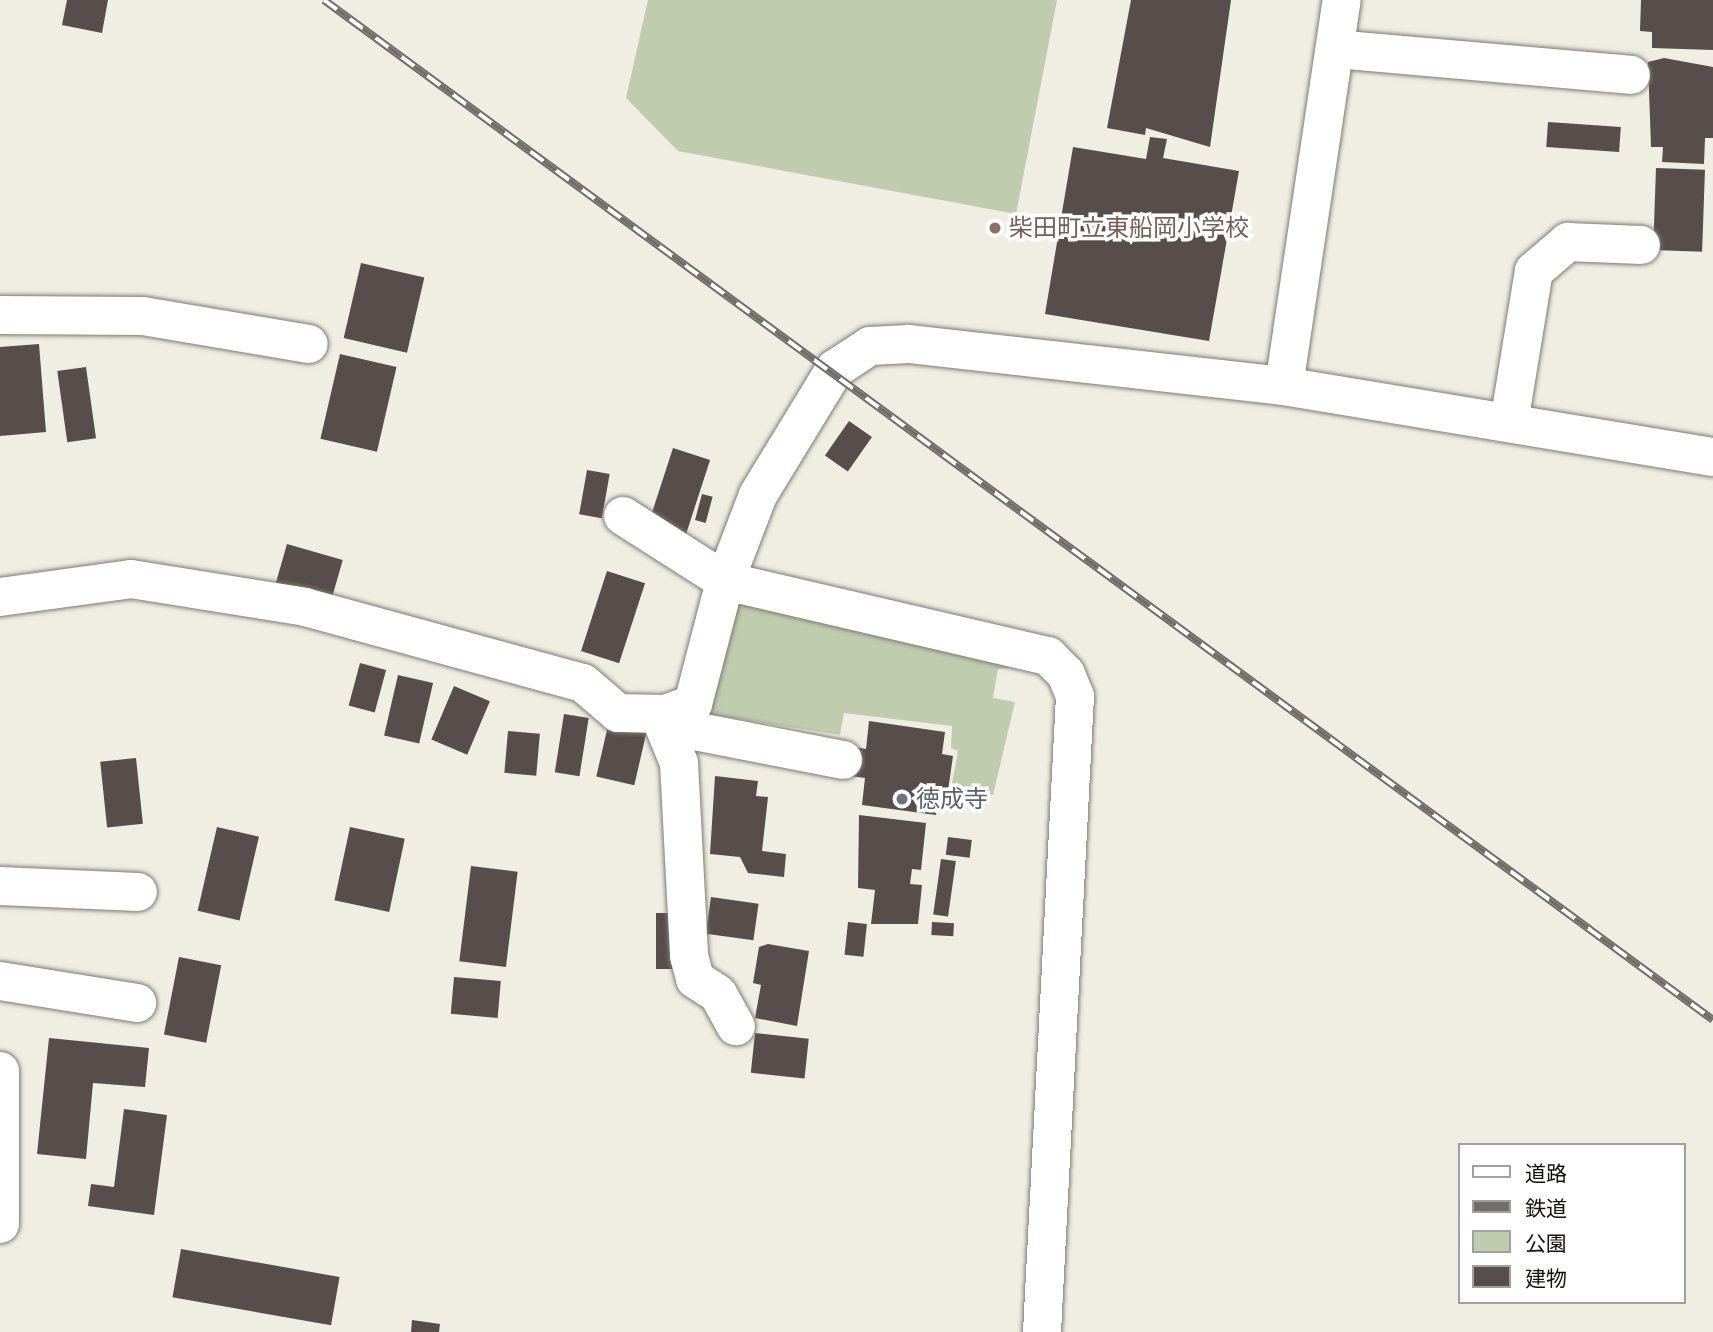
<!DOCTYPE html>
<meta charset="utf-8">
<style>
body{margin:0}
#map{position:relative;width:1713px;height:1332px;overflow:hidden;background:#f0ede3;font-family:"Asap Condensed","Noto Sans JP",sans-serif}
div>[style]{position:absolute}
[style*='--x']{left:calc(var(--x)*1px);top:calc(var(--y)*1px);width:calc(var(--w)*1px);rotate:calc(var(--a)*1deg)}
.green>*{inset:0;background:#bfccad}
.building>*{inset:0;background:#574d4a;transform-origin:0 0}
.roads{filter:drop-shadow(0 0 2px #7e7b72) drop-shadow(0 0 2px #7e7b72)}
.minor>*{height:38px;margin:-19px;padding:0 19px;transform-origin:19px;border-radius:19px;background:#fff}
.rail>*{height:8px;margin-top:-4px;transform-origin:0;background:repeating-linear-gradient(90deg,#fff 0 16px,#706e68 0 32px);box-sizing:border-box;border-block:2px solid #706e68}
.dots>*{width:19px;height:19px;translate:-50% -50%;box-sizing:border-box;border:4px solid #fff;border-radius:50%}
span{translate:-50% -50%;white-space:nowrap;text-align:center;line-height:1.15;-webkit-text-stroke:7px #fff;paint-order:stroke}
.education-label{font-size:24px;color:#785e54}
.left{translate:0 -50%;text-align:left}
.worship-label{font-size:24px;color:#5b616d}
.legend{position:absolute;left:1458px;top:1143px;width:228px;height:161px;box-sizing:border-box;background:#fff;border:2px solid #a0a09f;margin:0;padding:9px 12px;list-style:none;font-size:21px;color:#12110e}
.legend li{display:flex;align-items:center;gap:14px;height:35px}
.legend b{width:35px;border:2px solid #a0a09f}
</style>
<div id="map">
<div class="green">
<div style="clip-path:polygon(648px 0,1057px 0,1016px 214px,678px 151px,626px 98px)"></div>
<div style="clip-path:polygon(737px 593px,1011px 657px,1009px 668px,998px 669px,993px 698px,1015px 702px,993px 795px,951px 789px,958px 751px,951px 748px,952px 726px,844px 713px,840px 735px,701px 713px)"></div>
</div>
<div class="building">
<div style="clip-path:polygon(67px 0,108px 0,102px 33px,62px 25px)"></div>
<div style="clip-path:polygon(1131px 0,1231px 0,1210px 147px,1146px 128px,1145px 135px,1107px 128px)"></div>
<div style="clip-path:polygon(1641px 0,1713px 0,1713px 50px,1652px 48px,1652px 32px,1640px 31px)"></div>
<div style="clip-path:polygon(1664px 58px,1713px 67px,1713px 138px,1705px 138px,1704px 164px,1662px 162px,1663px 147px,1651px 147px,1648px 62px)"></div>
<div style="left:1548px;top:122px;width:73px;height:25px;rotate:4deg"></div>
<div style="clip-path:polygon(1150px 137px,1167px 139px,1163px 158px,1239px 171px,1209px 341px,1045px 314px,1073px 147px,1146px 159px)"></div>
<div style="left:1656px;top:168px;width:49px;height:82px;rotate:2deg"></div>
<div style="left:361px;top:263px;width:65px;height:77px;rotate:13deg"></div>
<div style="clip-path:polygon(39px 344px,46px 432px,0 436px,0 347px)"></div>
<div style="left:340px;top:354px;width:58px;height:87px;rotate:13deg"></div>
<div style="left:86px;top:367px;width:72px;height:29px;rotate:82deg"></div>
<div style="left:849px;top:421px;width:28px;height:42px;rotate:35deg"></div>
<div style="left:673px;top:448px;width:39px;height:79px;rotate:18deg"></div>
<div style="left:587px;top:470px;width:23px;height:45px;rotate:10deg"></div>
<div style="left:702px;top:494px;width:11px;height:27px;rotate:15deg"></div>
<div style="left:287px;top:544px;width:58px;height:45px;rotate:16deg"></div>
<div style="left:607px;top:571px;width:40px;height:84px;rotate:18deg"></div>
<div style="left:360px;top:663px;width:27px;height:44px;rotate:15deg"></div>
<div style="left:398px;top:675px;width:36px;height:62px;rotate:13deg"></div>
<div style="left:454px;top:686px;width:39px;height:58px;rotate:23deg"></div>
<div style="left:564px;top:714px;width:25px;height:59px;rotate:9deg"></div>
<div style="left:610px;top:717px;width:39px;height:61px;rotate:13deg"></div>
<div style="clip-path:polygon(869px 721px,945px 732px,942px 754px,953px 756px,948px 791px,939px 789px,936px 815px,862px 805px,865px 778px,851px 776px,855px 747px,866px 749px)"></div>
<div style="left:508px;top:731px;width:32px;height:42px;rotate:5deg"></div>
<div style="left:136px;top:758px;width:66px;height:36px;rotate:84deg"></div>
<div style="clip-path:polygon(715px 776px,758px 781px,756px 796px,768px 797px,762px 851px,786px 854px,784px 877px,748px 873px,740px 857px,710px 854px)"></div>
<div style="clip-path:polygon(859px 815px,926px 823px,921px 870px,912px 869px,910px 884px,922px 885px,918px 924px,871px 924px,875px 890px,858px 888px)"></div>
<div style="left:217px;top:827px;width:43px;height:86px;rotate:13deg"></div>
<div style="left:350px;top:827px;width:56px;height:75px;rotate:12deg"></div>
<div style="left:948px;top:837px;width:24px;height:18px;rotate:7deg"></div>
<div style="left:941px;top:859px;width:15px;height:56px;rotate:8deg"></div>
<div style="left:471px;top:866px;width:47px;height:96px;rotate:7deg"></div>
<div style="left:711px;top:897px;width:48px;height:37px;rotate:8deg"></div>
<div style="left:656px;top:913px;width:23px;height:56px"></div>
<div style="left:848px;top:922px;width:19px;height:33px;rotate:6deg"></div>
<div style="left:932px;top:922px;width:22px;height:13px;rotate:3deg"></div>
<div style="clip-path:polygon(768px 944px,809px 951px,797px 1026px,755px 1018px,761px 985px,753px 983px,759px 947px)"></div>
<div style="left:179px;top:957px;width:43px;height:79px;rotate:11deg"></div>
<div style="left:454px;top:977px;width:47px;height:37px;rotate:5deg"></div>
<div style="left:755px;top:1033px;width:54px;height:40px;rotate:6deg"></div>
<div style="clip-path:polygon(49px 1038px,149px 1048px,145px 1087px,93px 1083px,86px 1159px,37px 1154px)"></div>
<div style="clip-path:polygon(124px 1109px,167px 1115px,154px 1215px,88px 1206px,91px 1184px,114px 1187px)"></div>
<div style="left:181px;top:1249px;width:161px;height:49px;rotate:10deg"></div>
<div style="clip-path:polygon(412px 1320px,440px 1324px,439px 1332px,411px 1332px)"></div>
</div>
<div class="roads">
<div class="minor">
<div style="--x:1335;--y:49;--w:297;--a:5"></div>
<div style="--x:0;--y:315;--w:143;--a:0.4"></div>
<div style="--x:143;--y:316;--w:168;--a:9.6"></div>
<div style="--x:1284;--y:386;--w:390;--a:-81.5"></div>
<div style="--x:1509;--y:423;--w:154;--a:-80.7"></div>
<div style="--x:1534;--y:271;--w:45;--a:-40.5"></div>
<div style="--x:1568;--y:242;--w:73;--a:2.4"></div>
<div style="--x:623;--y:516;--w:121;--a:32.5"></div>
<div style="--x:725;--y:581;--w:332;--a:13.1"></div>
<div style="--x:1048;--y:656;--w:25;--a:45"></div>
<div style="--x:1066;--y:674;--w:24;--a:68"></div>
<div style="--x:1075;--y:696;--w:637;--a:92.97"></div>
<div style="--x:0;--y:597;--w:132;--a:-7.8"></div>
<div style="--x:131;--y:579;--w:176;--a:9.1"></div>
<div style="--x:305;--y:607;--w:288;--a:15.3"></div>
<div style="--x:583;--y:683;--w:46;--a:40.6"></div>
<div style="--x:618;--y:713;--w:47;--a:1.2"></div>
<div style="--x:665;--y:714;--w:30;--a:-20"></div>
<div style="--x:693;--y:704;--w:127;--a:-75.4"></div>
<div style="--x:725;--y:581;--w:92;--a:-69"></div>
<div style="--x:758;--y:495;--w:148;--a:-58.6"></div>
<div style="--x:835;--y:369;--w:42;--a:-33.3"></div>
<div style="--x:870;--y:346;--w:39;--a:-3"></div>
<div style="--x:909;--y:344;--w:377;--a:6.4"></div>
<div style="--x:1284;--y:386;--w:435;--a:9.4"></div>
<div style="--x:659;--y:714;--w:53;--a:67.8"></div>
<div style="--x:679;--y:763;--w:193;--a:87"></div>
<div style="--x:689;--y:956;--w:24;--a:75"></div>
<div style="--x:695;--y:979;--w:27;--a:33"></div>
<div style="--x:718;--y:994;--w:37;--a:61"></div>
<div style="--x:665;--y:714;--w:24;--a:38"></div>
<div style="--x:684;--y:729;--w:162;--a:11"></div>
<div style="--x:0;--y:886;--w:138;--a:2.5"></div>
<div style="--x:0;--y:981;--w:139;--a:9.1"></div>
<div style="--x:0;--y:1071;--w:153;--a:90"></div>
</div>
</div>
<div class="rail">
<div style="--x:324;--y:0;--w:1723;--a:36.29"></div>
</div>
<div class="dots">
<div style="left:995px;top:228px;background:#8d6e63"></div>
<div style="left:902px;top:799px;background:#6b7280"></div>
</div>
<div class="education-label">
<span class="left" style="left:1009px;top:228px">柴田町立東船岡小学校</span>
</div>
<div class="worship-label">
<span class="left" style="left:916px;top:799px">徳成寺</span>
</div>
<ul class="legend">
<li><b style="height:9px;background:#fff"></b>道路</li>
<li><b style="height:9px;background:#706e68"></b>鉄道</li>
<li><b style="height:19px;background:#bfccad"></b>公園</li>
<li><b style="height:19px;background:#574d4a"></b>建物</li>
</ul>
</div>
